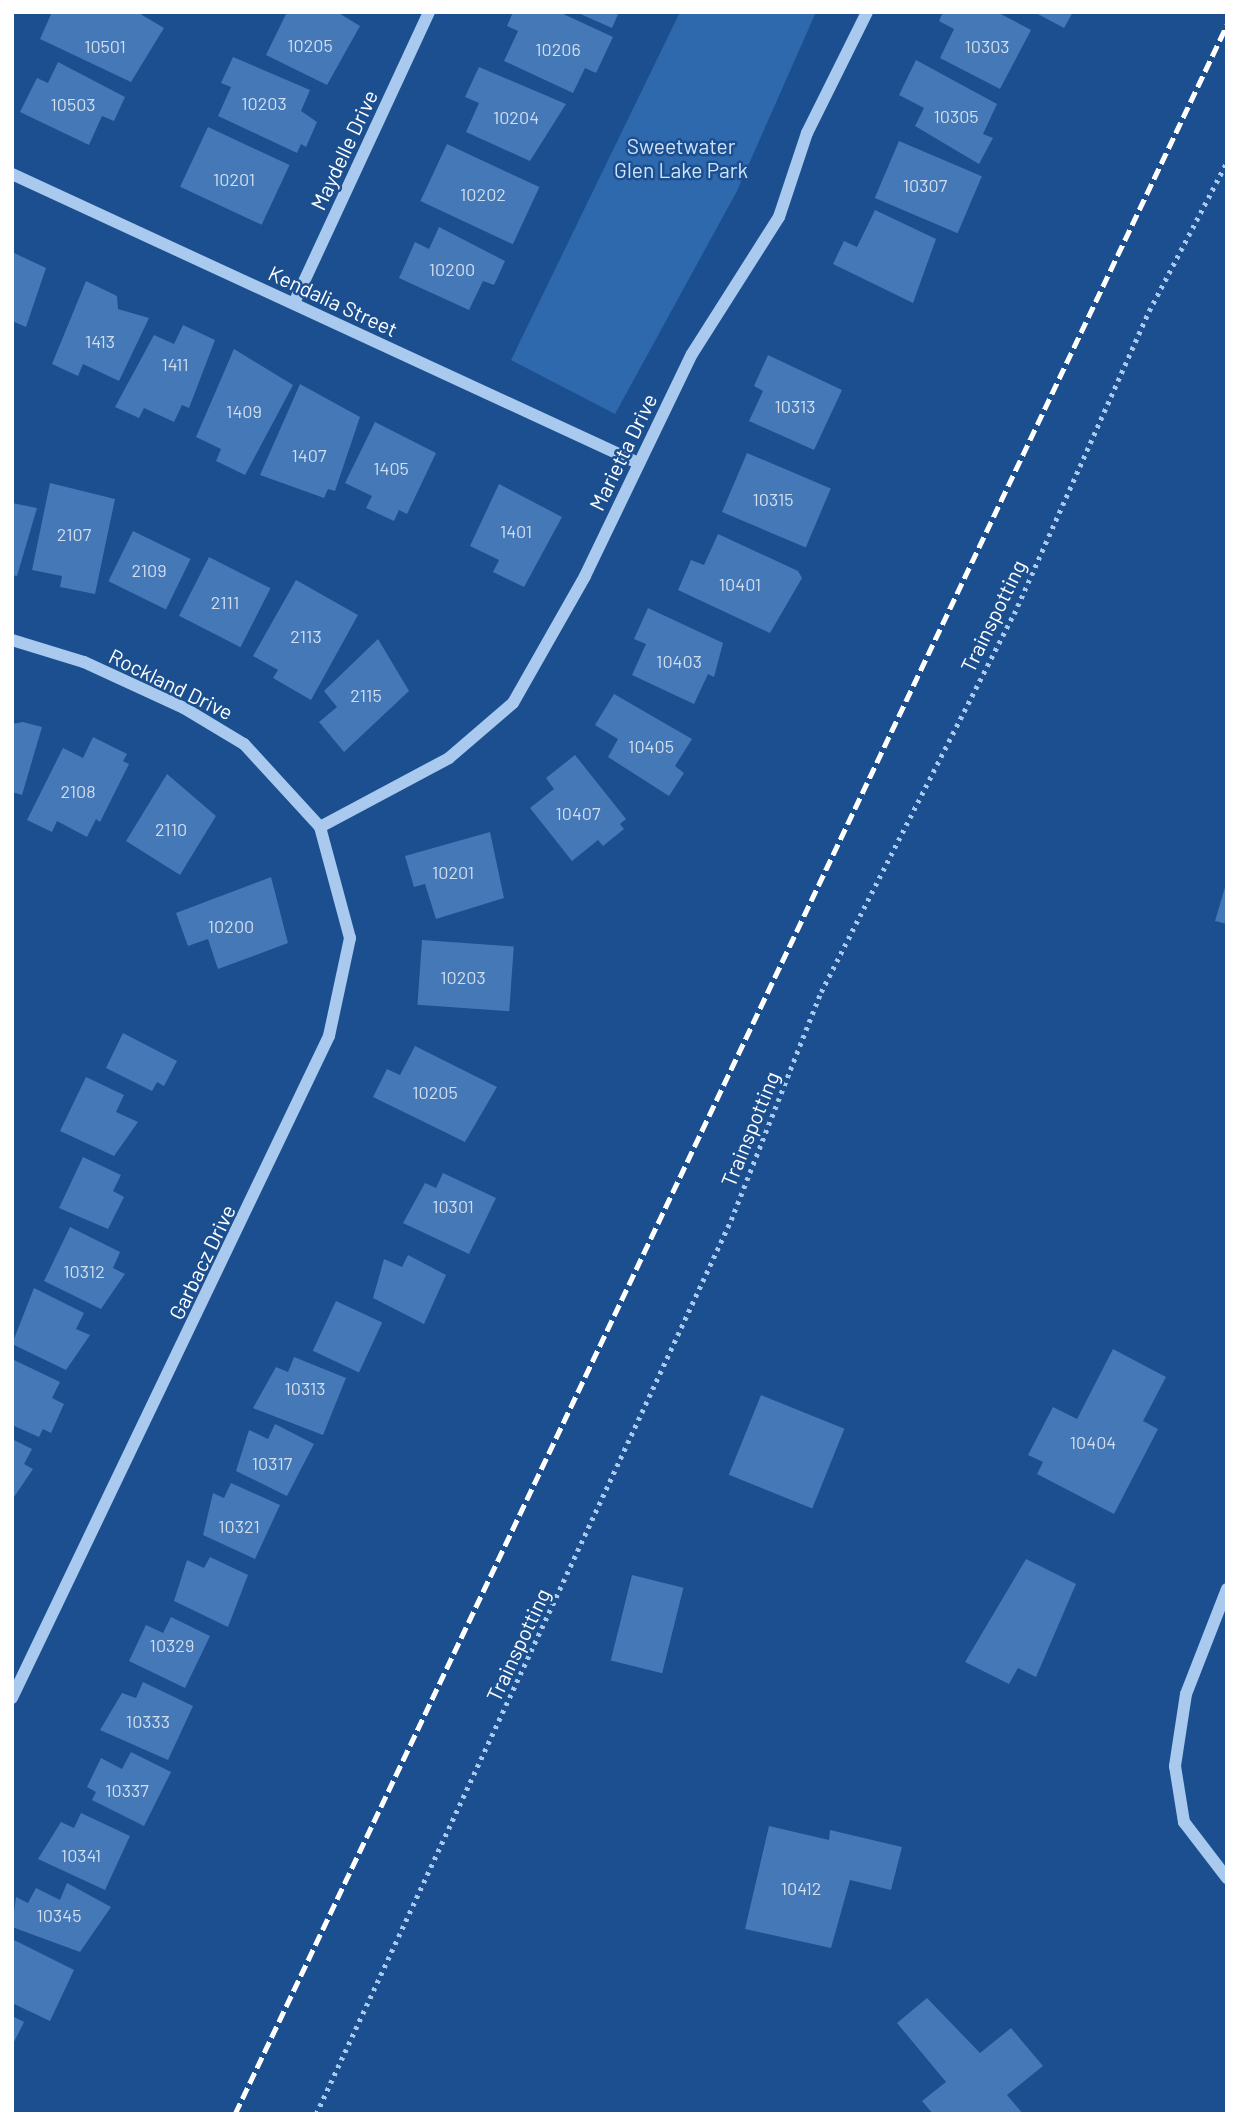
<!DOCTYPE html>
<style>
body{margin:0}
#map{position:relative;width:1239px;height:2126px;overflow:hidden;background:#1b4f8f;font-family:Barlow,sans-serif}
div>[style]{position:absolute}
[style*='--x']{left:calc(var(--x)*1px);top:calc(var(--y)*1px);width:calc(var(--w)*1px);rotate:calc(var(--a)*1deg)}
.green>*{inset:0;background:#2e69ad}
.building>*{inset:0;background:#4478b7;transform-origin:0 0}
.path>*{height:4.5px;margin-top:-2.25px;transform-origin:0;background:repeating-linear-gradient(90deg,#a9c9ee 0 3.5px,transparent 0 8.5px)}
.minor>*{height:12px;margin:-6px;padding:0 6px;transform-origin:6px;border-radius:6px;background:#a9c9ee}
.rail>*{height:5px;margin-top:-2.5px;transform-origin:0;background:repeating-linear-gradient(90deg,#fff 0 12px,transparent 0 17px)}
span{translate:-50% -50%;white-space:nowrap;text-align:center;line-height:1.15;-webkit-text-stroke:5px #1b4f8f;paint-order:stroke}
.number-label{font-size:18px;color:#d0dded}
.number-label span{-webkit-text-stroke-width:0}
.park-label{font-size:21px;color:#cfe3fa}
.street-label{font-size:21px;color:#fff}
.frame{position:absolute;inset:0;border:14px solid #fff;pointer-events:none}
</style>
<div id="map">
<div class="green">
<div style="clip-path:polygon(680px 12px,816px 12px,737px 191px,615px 414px,511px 360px)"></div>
</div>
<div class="building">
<div style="clip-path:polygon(52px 12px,137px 12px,164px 28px,131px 82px,40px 39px)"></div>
<div style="clip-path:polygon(287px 12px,337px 12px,360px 26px,327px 85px,266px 55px)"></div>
<div style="clip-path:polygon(513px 12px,559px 12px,613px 37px,596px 73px,585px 68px,573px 93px,504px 61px,518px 31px,507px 26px)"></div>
<div style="clip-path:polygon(576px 12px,619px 12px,612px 28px)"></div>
<div style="clip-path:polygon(943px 12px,997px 12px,1031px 30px,1000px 89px,940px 58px,954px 29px,939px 21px)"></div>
<div style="clip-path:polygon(1034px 12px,1073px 12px,1064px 28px)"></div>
<div style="clip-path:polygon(233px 57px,310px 90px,301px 111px,317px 122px,306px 147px,301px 144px,297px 153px,218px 116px,231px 87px,221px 83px)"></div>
<div style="clip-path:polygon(916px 60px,997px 104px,983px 134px,993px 138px,979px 164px,915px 126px,924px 108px,899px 95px)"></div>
<div style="clip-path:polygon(58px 62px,125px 97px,114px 121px,102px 116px,89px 145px,20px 112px,37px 78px,48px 83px)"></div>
<div style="clip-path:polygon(479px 67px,566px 104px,530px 161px,466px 132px,479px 103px,465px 97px)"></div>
<div style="left:208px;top:127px;width:90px;height:66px;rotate:25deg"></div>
<div style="left:899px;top:141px;width:90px;height:62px;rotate:23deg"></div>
<div style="left:447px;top:144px;width:102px;height:63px;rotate:25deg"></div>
<div style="clip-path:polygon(875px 210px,936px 239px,913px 303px,833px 264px,844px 241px,857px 247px)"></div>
<div style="clip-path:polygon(439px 227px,505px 261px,494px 285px,483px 281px,469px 310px,399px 278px,415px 242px,429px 249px)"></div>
<div style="clip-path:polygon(12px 252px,46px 268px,26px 327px,12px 321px)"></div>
<div style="clip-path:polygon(86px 281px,117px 296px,118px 309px,149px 318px,119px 381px,83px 364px,78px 376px,52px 364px)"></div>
<div style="clip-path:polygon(183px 325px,215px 340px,189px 408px,182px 405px,174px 422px,144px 408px,139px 418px,115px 407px,154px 335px,174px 344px)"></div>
<div style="clip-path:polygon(234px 349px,293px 385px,245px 475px,216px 461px,221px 449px,196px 437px)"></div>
<div style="clip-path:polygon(768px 355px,842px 390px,814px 450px,749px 421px,763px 391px,754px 386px)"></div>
<div style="clip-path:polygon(300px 384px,360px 417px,335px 491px,328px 489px,324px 498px,260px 475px)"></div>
<div style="clip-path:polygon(375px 422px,436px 453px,407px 514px,399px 510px,394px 521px,366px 508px,372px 496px,345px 483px)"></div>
<div style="left:747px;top:453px;width:91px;height:64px;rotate:23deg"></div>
<div style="clip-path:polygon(50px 483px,115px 499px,95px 594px,60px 587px,62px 576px,32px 570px)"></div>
<div style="clip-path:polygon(499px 484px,562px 517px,524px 587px,493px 572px,499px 560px,470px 546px)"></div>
<div style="clip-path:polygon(12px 503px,37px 508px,17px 576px,12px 575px)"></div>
<div style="left:133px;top:531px;width:64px;height:56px;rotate:26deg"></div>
<div style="clip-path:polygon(718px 534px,798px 571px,802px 578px,770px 633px,678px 590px,691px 560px,704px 565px)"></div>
<div style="left:209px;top:557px;width:69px;height:66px;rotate:27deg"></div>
<div style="clip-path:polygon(296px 580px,358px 615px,311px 700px,273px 678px,278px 670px,253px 656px)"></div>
<div style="clip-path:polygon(648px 608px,723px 643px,714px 677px,708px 674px,694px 704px,632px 675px,646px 644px,634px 639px)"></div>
<div style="clip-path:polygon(378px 639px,409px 691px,344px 752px,319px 722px,337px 707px,324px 691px)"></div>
<div style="clip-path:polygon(614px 694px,692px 739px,675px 766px,684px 773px,669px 796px,608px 757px,618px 739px,595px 725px)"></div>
<div style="clip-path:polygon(23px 722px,42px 727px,22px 795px,12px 792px,12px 724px)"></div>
<div style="clip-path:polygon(93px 737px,127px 754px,123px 761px,129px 764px,100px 822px,96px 819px,87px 837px,57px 821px,52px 832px,27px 820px,63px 748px,83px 758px)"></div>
<div style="clip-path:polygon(575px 755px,626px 819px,620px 824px,624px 829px,603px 846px,598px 840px,572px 861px,530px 808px,554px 789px,546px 778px)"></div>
<div style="clip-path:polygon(167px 774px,216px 816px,180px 875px,126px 841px)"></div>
<div style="clip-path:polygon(490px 832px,504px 898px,436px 919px,425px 884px,414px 887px,405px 856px)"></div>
<div style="clip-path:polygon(271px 877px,288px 943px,218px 969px,208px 939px,188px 946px,176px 913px)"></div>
<div style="clip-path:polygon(1226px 884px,1227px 884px,1227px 924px,1215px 921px)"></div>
<div style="left:422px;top:940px;width:92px;height:65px;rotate:4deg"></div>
<div style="clip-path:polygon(123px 1033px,177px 1061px,164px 1086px,157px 1082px,152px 1091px,106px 1068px)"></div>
<div style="clip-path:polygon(415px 1046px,497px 1087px,465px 1142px,373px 1097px,387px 1069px,400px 1075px)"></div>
<div style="clip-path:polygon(86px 1077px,124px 1095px,116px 1112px,138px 1122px,114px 1156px,60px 1131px)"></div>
<div style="clip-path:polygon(83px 1157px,121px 1175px,113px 1191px,124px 1197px,108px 1229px,59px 1208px)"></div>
<div style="clip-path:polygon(443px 1173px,496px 1198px,469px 1254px,403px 1223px,425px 1183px,436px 1188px)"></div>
<div style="clip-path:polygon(70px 1227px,120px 1252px,113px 1268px,125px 1274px,101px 1309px,44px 1281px)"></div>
<div style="clip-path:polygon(408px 1255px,446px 1275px,424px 1324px,373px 1298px,384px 1259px,402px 1267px)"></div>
<div style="clip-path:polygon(34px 1288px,84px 1313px,76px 1329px,90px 1335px,66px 1370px,12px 1344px)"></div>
<div style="left:336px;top:1301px;width:51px;height:55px;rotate:25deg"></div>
<div style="clip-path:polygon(1113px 1349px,1166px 1377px,1143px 1421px,1158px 1429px,1114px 1514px,1037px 1474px,1043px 1462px,1028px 1455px,1053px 1407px,1077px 1419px)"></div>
<div style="clip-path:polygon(294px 1357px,346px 1378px,323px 1435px,253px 1408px,276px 1367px,288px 1372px)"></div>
<div style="clip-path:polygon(12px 1359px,60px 1382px,52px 1398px,64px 1404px,51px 1433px,43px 1429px,39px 1437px,12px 1425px)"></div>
<div style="left:761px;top:1395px;width:90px;height:86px;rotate:22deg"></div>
<div style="clip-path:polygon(275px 1424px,314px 1444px,287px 1496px,236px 1471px,249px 1430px,268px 1439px)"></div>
<div style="clip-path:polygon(12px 1439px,32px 1449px,24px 1464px,33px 1469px,12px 1500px)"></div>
<div style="clip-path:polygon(231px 1483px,280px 1505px,255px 1559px,203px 1535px,213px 1493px,224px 1498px)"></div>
<div style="clip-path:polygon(210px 1557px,248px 1575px,228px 1627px,174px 1601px,187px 1560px,204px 1568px)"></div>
<div style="clip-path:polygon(1026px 1559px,1076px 1584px,1036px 1677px,1018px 1668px,1009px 1684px,965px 1662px)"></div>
<div style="left:632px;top:1575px;width:53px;height:88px;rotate:14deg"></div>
<div style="clip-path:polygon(171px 1617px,210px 1636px,185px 1688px,129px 1661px,146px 1625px,163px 1633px)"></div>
<div style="clip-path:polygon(143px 1682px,193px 1706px,168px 1760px,100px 1730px,122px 1693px,136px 1698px)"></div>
<div style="clip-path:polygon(131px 1752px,171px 1772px,144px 1826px,92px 1800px,96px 1792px,87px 1787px,101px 1758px,122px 1769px)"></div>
<div style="clip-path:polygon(81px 1813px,130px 1836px,105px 1890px,38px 1859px,61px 1822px,74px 1828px)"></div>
<div style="clip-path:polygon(769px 1826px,829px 1840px,830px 1830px,902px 1847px,891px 1890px,850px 1880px,831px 1948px,745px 1929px)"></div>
<div style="clip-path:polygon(67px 1883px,111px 1907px,80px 1952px,12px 1927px,16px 1897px,28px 1903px,36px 1888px,60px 1900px)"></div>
<div style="clip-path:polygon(12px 1939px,74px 1970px,50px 2021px,12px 2003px)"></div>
<div style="clip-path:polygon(927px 1998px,980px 2053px,1011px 2028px,1043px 2066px,1007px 2095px,1023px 2114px,933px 2114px,922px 2101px,946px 2082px,897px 2023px)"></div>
<div style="clip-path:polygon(12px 2016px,24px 2022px,12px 2046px)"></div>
</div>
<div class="path">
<div style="--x:316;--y:2114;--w:986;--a:-65.1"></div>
<div style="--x:731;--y:1220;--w:245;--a:-68.5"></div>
<div style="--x:821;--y:992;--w:424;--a:-63"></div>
<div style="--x:1014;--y:614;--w:332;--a:-66"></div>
<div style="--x:1149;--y:311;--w:168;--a:-62.4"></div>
</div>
<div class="minor">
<div style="--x:12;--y:174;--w:689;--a:24.78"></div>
<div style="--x:294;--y:303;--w:321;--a:-65.1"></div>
<div style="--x:12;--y:640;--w:75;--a:17"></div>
<div style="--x:84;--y:662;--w:110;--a:24.7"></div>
<div style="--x:184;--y:708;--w:70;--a:31"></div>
<div style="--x:244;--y:744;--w:113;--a:47.5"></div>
<div style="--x:320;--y:827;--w:115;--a:74.9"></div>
<div style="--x:350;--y:938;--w:100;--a:102.1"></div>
<div style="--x:329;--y:1036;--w:734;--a:115.59"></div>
<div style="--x:320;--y:827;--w:146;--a:-28.1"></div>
<div style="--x:449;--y:758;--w:84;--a:-40.7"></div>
<div style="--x:513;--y:703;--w:146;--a:-60.4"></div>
<div style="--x:585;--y:576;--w:246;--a:-64.3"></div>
<div style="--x:692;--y:354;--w:162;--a:-57.6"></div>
<div style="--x:779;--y:217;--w:89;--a:-71.6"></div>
<div style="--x:807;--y:133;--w:135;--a:-63.6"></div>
<div style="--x:1227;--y:1589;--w:113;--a:111.3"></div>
<div style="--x:1186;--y:1694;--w:73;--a:98.7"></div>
<div style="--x:1175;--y:1766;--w:57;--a:80.9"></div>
<div style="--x:1184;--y:1822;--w:71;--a:52.5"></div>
</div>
<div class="rail">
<div style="--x:235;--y:2114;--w:2313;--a:-64.6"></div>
</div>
<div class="number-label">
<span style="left:310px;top:45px">10205</span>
<span style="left:105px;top:46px">10501</span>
<span style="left:987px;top:46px">10303</span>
<span style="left:558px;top:49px">10206</span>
<span style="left:264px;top:103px">10203</span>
<span style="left:73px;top:104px">10503</span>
<span style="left:956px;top:116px">10305</span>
<span style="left:516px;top:117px">10204</span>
<span style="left:234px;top:179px">10201</span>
<span style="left:925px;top:185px">10307</span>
<span style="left:483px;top:194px">10202</span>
<span style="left:452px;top:269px">10200</span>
<span style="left:100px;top:341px">1413</span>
<span style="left:175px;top:364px">1411</span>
<span style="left:795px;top:406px">10313</span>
<span style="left:244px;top:411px">1409</span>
<span style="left:309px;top:455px">1407</span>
<span style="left:391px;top:468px">1405</span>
<span style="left:773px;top:499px">10315</span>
<span style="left:516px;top:531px">1401</span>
<span style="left:74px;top:534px">2107</span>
<span style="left:149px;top:570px">2109</span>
<span style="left:740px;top:584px">10401</span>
<span style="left:225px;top:602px">2111</span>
<span style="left:306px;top:636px">2113</span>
<span style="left:679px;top:661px">10403</span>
<span style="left:366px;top:695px">2115</span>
<span style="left:651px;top:746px">10405</span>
<span style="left:78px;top:791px">2108</span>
<span style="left:578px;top:813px">10407</span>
<span style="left:171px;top:829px">2110</span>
<span style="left:453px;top:872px">10201</span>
<span style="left:231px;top:926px">10200</span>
<span style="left:463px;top:977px">10203</span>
<span style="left:435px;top:1092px">10205</span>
<span style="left:453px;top:1206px">10301</span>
<span style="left:84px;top:1271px">10312</span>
<span style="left:305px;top:1388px">10313</span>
<span style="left:1093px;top:1442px">10404</span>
<span style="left:272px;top:1463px">10317</span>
<span style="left:239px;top:1526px">10321</span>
<span style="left:172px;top:1645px">10329</span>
<span style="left:148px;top:1721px">10333</span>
<span style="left:127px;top:1790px">10337</span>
<span style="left:81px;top:1855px">10341</span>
<span style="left:801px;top:1888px">10412</span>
<span style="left:59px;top:1915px">10345</span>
</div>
<div class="park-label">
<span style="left:681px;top:158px">Sweetwater<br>Glen Lake Park</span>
</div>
<div class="street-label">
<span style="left:344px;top:150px;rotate:-65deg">Maydelle Drive</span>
<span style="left:333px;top:301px;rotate:25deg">Kendalia Street</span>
<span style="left:623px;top:452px;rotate:-64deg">Marietta Drive</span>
<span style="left:993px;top:616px;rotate:-64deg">Trainspotting</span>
<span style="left:171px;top:684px;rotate:26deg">Rockland Drive</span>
<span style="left:750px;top:1129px;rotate:-68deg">Trainspotting</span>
<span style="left:202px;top:1262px;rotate:-64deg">Garbacz Drive</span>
<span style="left:518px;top:1645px;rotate:-65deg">Trainspotting</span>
</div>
<div class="frame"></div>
</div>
